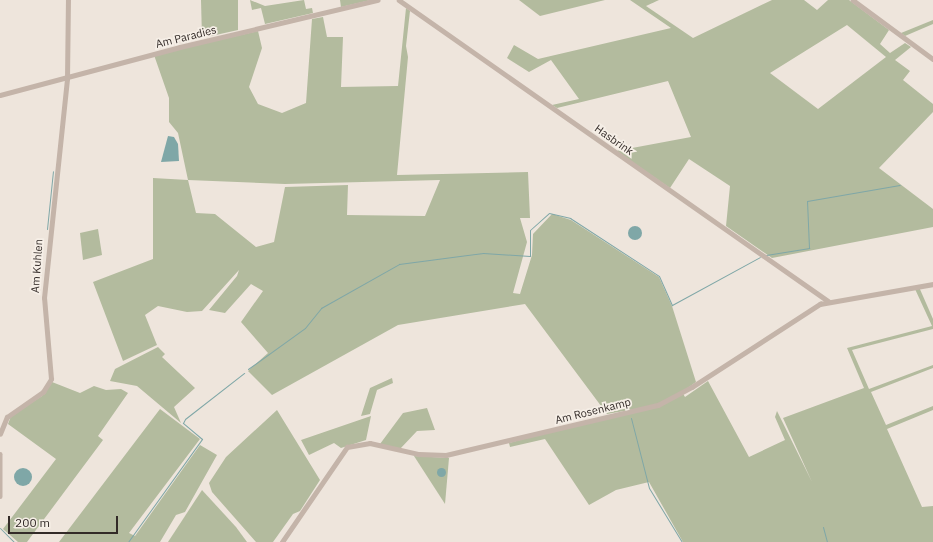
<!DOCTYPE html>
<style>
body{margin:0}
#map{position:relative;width:933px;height:542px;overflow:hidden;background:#eee5dc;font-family:"IBM Plex Sans",sans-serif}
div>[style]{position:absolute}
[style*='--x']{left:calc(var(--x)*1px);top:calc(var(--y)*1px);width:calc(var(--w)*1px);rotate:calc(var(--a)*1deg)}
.green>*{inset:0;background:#b3bb9e}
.water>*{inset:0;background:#7fa7a7}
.round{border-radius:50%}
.stream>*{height:1px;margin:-0.5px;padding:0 0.5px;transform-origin:0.5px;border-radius:0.5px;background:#7fa7a7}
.minor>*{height:4.5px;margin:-2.25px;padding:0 2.25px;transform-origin:2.25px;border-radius:2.25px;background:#c4b4a9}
span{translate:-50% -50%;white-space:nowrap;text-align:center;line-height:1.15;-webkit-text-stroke:3.5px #f6efe7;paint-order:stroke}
.street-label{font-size:11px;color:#332b28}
.scale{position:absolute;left:8px;top:516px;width:110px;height:18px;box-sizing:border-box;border:2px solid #332b28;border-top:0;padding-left:5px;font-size:12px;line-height:14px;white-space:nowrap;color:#332b28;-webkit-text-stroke:3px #f6efe7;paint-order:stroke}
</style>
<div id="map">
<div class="green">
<div style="clip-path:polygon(201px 0,238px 0,238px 30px,202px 38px)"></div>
<div style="clip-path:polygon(250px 0,265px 6px,304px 0,306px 9px,312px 8px,313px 13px,265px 24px,261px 8px,252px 10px)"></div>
<div style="clip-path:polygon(340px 0,371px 0,341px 7px)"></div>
<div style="clip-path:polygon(519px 0,605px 0,540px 16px)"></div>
<div style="clip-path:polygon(evenodd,630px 0,659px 0,646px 6px,693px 38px,772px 0,804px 0,817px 10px,828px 0,849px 0,889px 30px,880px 44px,890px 53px,905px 43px,911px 47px,895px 60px,910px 71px,903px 80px,933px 104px,933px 112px,879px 168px,933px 209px,933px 227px,772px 258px,726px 226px,730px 186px,689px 159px,670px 188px,616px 151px,691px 137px,668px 81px,557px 108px,552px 105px,579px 99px,551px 60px,529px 72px,507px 58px,514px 45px,538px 59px,671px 28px,630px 0,847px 25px,886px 57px,818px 109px,770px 73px,847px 25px)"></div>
<div style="clip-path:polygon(evenodd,406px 8px,410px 11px,406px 46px,408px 57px,397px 175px,528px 172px,530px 218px,520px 218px,527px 242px,513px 293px,520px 294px,532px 255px,533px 234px,552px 214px,571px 220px,659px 277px,672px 306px,696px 382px,682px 392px,685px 397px,708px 381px,749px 457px,785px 440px,775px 417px,777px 411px,812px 482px,783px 418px,864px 388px,847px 348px,932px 326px,915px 289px,919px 287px,933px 319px,933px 329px,852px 350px,869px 389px,933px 365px,933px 368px,871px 392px,886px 425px,933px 406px,933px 410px,887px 429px,922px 507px,933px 506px,933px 542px,683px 542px,649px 482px,616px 490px,589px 505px,545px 439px,510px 447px,509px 443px,635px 409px,607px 414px,525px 304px,398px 325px,272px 395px,248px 371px,268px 353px,241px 322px,263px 291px,251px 284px,225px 313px,209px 310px,237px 276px,239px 270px,202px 311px,187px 312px,158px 306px,145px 315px,157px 345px,123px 361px,93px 282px,153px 259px,153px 178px,188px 180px,178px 133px,169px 122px,169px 98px,154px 55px,258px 31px,262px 48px,249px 87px,258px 104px,282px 113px,306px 103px,312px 19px,323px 17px,327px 37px,343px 37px,341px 87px,398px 86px,406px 8px,188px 180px,285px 184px,440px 180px,425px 216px,347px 215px,348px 185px,285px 187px,274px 242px,256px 247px,215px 214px,196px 213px,188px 180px)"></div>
<div style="clip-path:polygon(933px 20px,933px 24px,905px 36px,901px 33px)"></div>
<div style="clip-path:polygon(98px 229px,102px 255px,83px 260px,80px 233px)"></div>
<div style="clip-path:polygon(158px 347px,165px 354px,162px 357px,195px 388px,174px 407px,181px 423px,137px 386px,110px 381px,115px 369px)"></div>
<div style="clip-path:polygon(392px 378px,393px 383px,377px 390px,370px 414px,361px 416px,370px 388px)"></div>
<div style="clip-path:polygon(52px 382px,80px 393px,94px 386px,106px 390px,121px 389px,128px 393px,98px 436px,103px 440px,27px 542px,18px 542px,3px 529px,56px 459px,8px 424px,11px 416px,42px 396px)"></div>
<div style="clip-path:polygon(427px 408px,435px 430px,417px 431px,400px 449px,380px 444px,403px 413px)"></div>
<div style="clip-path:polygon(160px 409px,200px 439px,129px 533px,135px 536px,200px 445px,217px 455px,185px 512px,176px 515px,160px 542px,59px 542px)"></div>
<div style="clip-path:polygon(277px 410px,320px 480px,300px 511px,293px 514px,273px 542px,256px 542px,212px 492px,209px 483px,226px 457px)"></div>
<div style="clip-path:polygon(371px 416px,366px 440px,341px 448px,334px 443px,309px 455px,301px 440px)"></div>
<div style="clip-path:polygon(414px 456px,449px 458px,445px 504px)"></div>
<div style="clip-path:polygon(202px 490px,236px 527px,247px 542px,168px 542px)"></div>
</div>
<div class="water">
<div style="clip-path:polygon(168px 136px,174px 137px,178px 144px,179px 161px,161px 162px)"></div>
<div class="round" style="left:628px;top:226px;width:14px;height:14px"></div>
<div class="round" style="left:436.5px;top:467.5px;width:9px;height:9px"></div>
<div class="round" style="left:14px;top:468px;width:18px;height:18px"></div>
</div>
<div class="stream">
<div style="--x:47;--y:229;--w:58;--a:-84.1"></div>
<div style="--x:766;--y:255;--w:44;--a:-9.2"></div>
<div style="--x:809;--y:248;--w:47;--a:-92.4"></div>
<div style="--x:807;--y:201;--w:94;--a:-9.8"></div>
<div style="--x:248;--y:369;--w:70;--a:-35.7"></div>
<div style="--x:305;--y:328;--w:26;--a:-51"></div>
<div style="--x:321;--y:308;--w:90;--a:-29.4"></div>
<div style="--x:399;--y:264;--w:85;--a:-7.5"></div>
<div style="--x:483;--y:253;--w:47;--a:3.7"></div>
<div style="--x:530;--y:256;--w:26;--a:-90"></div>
<div style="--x:530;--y:230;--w:25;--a:-42"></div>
<div style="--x:549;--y:213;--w:22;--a:13"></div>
<div style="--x:570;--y:218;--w:106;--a:33.1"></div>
<div style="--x:659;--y:276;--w:32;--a:66"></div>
<div style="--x:672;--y:305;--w:100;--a:-28.6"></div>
<div style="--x:631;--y:418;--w:72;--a:75.6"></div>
<div style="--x:649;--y:488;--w:63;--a:58.6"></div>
<div style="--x:823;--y:527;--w:16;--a:75"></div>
<div style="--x:0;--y:528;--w:20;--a:45"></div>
<div style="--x:128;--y:542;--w:127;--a:-54.3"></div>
<div style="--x:202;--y:439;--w:25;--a:-140"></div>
<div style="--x:183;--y:423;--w:4;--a:-63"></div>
<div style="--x:185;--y:419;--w:75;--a:-37.9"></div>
</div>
<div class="minor">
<div style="--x:399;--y:0;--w:524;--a:35.05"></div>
<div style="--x:853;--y:0;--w:99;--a:36.4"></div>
<div style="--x:0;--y:95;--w:186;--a:-14.9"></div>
<div style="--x:180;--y:47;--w:203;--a:-13.4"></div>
<div style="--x:0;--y:434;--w:18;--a:-68"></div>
<div style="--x:7;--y:417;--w:44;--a:-34.8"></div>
<div style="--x:43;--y:392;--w:15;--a:-58"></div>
<div style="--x:51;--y:379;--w:81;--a:-94.9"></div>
<div style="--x:44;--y:298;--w:220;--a:-84"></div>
<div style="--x:67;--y:79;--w:79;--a:-89.3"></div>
<div style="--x:0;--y:454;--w:42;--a:90"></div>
<div style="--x:282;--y:542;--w:115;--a:-55.6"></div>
<div style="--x:347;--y:447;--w:23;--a:-10"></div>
<div style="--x:370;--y:443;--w:50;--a:12.7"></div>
<div style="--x:419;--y:454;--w:27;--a:2"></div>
<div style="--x:446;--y:455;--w:218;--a:-13.3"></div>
<div style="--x:658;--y:405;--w:38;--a:-28"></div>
<div style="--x:692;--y:387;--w:153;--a:-33"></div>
<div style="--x:820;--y:304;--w:115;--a:-10"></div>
</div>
<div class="street-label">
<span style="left:186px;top:37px;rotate:-14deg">Am Paradies</span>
<span style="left:614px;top:140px;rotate:35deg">Hasbrink</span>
<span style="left:37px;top:266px;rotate:-86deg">Am Kuhlen</span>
<span style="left:593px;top:411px;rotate:-14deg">Am Rosenkamp</span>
</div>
<div class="scale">200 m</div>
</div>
